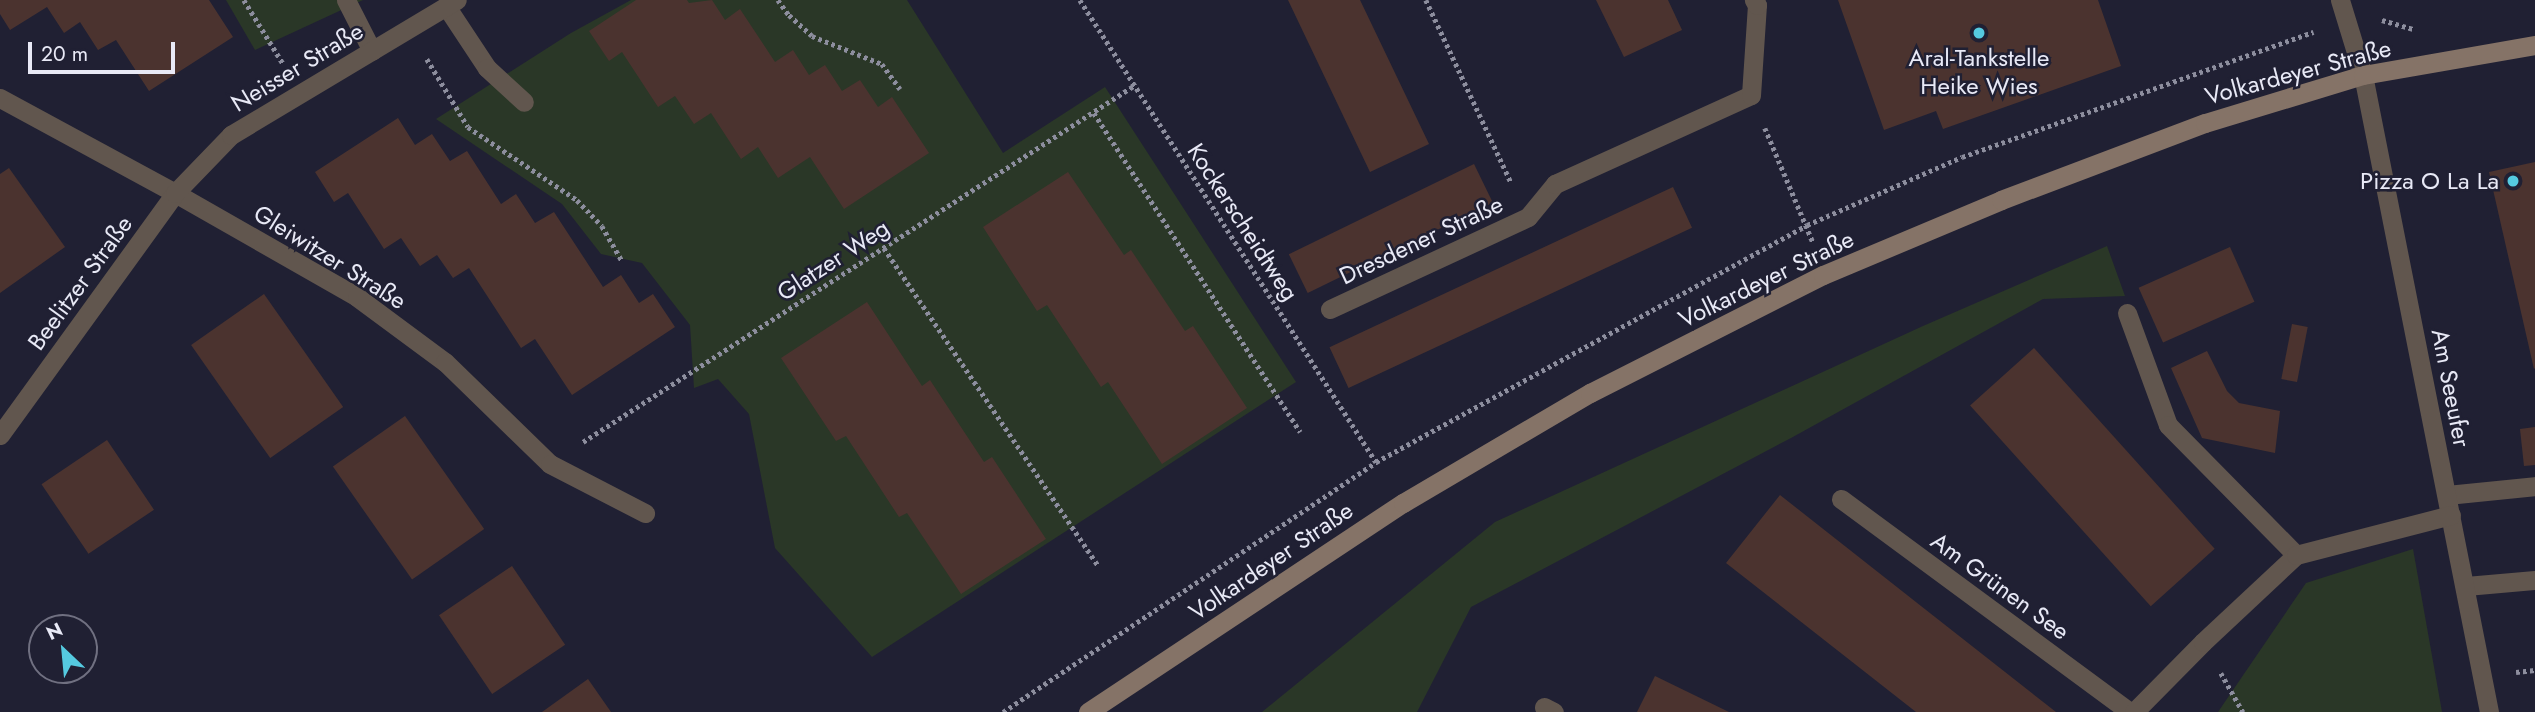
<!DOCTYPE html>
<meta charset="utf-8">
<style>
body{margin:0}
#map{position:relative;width:2535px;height:712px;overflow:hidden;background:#202033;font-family:Jost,sans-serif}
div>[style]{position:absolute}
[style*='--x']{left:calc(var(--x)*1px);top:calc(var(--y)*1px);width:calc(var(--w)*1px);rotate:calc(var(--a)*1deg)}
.green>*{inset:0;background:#2a3727}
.building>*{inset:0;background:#4b332f;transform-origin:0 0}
.path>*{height:4.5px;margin-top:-2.25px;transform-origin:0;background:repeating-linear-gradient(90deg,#8d8e9e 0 3.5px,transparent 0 7px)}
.service>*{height:19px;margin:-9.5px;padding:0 9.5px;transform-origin:9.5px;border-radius:9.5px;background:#61564e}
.minor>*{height:19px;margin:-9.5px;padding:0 9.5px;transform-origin:9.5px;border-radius:9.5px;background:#61564e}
.tertiary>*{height:19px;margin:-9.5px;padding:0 9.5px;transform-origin:9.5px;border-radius:9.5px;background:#61564e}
.secondary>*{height:19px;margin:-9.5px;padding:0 9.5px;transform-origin:9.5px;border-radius:9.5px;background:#857367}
.dots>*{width:19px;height:19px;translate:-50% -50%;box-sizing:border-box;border:4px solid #202033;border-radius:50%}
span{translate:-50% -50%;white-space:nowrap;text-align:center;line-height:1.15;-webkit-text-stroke:5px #202033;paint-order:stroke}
.poi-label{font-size:24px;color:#e8e9f6}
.right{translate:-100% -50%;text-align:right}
.street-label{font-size:24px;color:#e8e9f6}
.north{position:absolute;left:28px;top:614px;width:70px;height:70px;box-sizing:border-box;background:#202033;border:2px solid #707081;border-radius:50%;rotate:334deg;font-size:19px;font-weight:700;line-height:28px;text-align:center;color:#e8e9f6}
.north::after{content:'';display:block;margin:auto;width:24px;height:32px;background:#55cae0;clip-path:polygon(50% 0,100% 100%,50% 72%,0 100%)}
.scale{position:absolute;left:28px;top:42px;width:147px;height:32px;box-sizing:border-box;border:4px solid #e8e9f6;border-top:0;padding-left:9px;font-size:21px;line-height:24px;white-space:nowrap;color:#e8e9f6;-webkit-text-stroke:5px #202033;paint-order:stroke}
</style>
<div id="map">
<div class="green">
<div style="clip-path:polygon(226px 0,363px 0,255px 50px)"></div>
<div style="clip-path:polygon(631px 0,907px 0,1003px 153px,1105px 87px,1296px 382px,872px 657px,775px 548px,749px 414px,718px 379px,694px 388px,690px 325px,642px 263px,601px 254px,562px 204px,436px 119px,571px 33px)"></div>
<div style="clip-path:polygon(2107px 246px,2125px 296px,2043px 299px,1791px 438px,1471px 607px,1417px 712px,1262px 712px,1495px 522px,1923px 326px)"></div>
<div style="clip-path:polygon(2413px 549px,2442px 712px,2218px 712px,2306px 583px)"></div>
</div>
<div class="building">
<div style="clip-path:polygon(0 0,209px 0,233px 37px,149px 91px,116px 40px,98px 50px,80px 22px,64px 33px,47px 7px,10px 30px,0 14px)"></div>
<div style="clip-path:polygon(636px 0,687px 0,689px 3px,712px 0,725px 20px,740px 9px,775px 62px,793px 50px,809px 75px,825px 65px,842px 91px,860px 80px,878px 107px,892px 97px,929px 153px,844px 209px,810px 157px,778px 178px,758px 147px,741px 159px,711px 113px,694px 124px,675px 96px,658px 107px,622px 52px,609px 61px,589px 31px)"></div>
<div style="clip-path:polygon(1288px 0,1360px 0,1429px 144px,1370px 172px)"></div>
<div style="clip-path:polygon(1596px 0,1668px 0,1682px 30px,1624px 57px)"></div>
<div style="clip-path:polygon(1838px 0,2098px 0,2121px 66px,1943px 129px,1936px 111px,1884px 130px)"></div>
<div style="clip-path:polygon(398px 118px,415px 145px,432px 134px,450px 161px,467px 151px,501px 204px,516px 194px,535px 223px,554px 212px,603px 287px,621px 275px,639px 303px,653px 294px,675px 327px,572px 395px,535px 339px,521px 348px,469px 268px,453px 278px,437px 255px,420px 266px,401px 238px,384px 249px,348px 193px,334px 202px,315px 172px)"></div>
<div style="clip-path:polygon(2535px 162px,2535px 368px,2534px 369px,2489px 172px)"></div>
<div style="left:1474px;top:164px;width:43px;height:206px;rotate:64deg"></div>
<div style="clip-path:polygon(9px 168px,65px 247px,0 293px,0 174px)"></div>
<div style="clip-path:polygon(1068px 172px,1124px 255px,1131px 250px,1185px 331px,1193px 326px,1247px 408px,1162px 464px,1108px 382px,1101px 387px,1047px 305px,1037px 311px,983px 227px)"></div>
<div style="left:1673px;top:187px;width:45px;height:379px;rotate:65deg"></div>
<div style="left:2230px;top:247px;width:60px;height:100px;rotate:66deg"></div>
<div style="left:264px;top:294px;width:138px;height:89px;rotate:55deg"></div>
<div style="clip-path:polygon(867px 302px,922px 386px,930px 380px,984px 462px,992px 457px,1046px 539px,961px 594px,907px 513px,899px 517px,846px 436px,836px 441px,781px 358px)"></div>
<div style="left:2292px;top:324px;width:16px;height:56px;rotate:11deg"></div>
<div style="left:2034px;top:348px;width:270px;height:86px;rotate:48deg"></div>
<div style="clip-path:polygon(2207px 351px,2227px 391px,2239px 403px,2280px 411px,2275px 453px,2202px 438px,2171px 368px)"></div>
<div style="left:405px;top:416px;width:138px;height:88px;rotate:55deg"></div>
<div style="clip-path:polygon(2535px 427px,2535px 465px,2524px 466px,2520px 429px)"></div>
<div style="left:107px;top:440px;width:84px;height:79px;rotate:56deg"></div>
<div style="clip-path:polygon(1780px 495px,1921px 606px,2056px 712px,1916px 712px,1726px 563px)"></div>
<div style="left:512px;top:566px;width:95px;height:88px;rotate:56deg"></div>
<div style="clip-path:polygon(1655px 676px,1729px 712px,1637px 712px)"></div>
<div style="clip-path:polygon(588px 679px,611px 712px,542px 712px)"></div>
</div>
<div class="path">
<div style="--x:244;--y:0;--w:76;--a:58.4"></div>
<div style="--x:778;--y:0;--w:19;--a:54"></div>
<div style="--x:789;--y:15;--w:31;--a:42"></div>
<div style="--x:812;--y:36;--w:75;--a:21.8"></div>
<div style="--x:882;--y:64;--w:31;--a:54"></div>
<div style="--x:1080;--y:0;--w:549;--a:57.35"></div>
<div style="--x:1426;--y:0;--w:201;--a:65"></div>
<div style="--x:2382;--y:20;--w:33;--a:16"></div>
<div style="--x:427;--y:59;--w:79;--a:58.9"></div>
<div style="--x:468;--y:127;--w:131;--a:33.8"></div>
<div style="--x:577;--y:200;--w:36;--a:46"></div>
<div style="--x:602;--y:226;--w:39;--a:60"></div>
<div style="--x:1094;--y:113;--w:380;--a:57.1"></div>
<div style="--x:1765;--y:128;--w:124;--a:67.2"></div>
<div style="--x:884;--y:248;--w:382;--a:56"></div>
<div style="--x:583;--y:442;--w:657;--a:-32.89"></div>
<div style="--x:2516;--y:672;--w:19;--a:-6"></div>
<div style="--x:2221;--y:673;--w:45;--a:60.6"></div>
<div style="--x:1003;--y:712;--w:449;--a:-33.8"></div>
<div style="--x:1376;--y:462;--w:492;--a:-28.8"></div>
<div style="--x:1807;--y:225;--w:169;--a:-23.7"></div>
<div style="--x:1962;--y:157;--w:373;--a:-19.6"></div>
</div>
<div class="service">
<div style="--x:346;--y:0;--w:57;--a:63"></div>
<div style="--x:446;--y:6;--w:74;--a:56.5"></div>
<div style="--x:487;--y:68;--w:50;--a:42.6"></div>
<div style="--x:1330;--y:309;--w:218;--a:-24.9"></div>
<div style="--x:1528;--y:217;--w:43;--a:-50.7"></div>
<div style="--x:1555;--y:184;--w:215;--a:-24.4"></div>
<div style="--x:2447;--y:495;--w:88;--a:-5.8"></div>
<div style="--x:2466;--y:586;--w:69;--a:-5"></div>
</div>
<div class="minor">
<div style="--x:2363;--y:75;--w:649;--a:78.81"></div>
<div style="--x:1751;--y:95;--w:90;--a:-86.2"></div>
<div style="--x:1757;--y:5;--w:6;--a:-121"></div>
<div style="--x:0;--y:98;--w:199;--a:28.5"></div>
<div style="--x:175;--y:193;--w:210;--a:29.7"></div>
<div style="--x:357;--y:297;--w:109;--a:36.5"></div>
<div style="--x:445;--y:362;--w:146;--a:44.2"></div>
<div style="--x:550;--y:464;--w:107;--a:27.3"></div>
<div style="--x:2127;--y:313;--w:119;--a:69.9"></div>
<div style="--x:2168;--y:425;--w:182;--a:45.4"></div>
<div style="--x:0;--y:435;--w:299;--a:-54.1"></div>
<div style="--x:175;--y:193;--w:81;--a:-46"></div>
<div style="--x:231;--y:135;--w:263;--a:-30.9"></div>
<div style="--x:1841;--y:499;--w:359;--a:36.4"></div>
<div style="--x:1544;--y:707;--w:11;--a:27"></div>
<div style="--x:2134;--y:712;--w:98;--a:-45.4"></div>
<div style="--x:2203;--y:642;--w:127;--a:-43.1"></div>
<div style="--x:2296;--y:555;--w:160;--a:-14.5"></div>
</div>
<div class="tertiary">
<div style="--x:2340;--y:0;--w:78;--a:73"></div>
</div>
<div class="secondary">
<div style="--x:1088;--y:712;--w:378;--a:-33.6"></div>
<div style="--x:1403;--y:503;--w:217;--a:-30.5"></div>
<div style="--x:1590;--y:393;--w:261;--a:-26.9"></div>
<div style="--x:1823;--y:275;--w:193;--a:-22.8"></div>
<div style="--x:2001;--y:200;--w:218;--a:-20.7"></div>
<div style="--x:2205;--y:123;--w:165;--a:-16.9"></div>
<div style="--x:2363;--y:75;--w:175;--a:-9.9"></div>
</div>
<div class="dots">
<div style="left:1979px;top:33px;background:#55cae0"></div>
<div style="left:2513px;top:181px;background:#55cae0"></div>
</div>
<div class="poi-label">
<span style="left:1979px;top:72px">Aral-Tankstelle<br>Heike Wies</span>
<span class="right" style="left:2499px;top:181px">Pizza O La La</span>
</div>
<div class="street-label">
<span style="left:297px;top:67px;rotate:-31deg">Neisser Straße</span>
<span style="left:2298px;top:72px;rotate:-15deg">Volkardeyer Straße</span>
<span style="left:1243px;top:222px;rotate:57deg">Kockerscheidtweg</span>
<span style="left:1421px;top:240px;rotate:-25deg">Dresdener Straße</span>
<span style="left:330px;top:257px;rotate:32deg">Gleiwitzer Straße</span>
<span style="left:833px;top:260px;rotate:-33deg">Glatzer Weg</span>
<span style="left:1766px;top:279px;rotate:-26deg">Volkardeyer Straße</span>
<span style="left:80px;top:283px;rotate:-54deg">Beelitzer Straße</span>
<span style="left:2451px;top:388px;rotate:79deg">Am Seeufer</span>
<span style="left:1271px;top:561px;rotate:-34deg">Volkardeyer Straße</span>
<span style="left:2000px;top:586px;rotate:36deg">Am Grünen See</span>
</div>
<div class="north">N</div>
<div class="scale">20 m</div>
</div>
